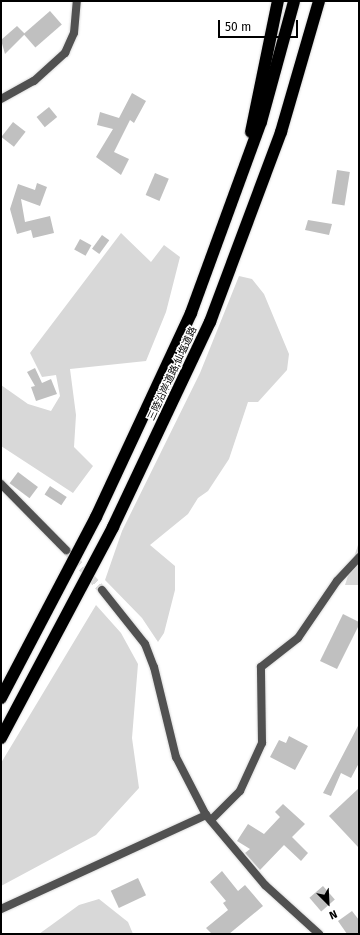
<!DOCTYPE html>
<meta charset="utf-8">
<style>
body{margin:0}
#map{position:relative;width:360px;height:935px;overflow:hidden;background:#fff;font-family:"Fira Sans","Noto Sans JP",sans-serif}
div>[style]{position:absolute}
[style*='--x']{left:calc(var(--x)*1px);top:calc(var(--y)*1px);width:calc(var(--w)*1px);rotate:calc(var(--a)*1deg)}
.green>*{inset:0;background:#d8d8d8}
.building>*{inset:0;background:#c0c0c0;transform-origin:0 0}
.tertiary-tunnel>*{height:8px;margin-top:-4px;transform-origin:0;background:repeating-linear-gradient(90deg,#d9d9d9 0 8px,transparent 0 12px)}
.roads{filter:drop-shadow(0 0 1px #dbdbdb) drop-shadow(0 0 1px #dbdbdb)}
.minor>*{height:8px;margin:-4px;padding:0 4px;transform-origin:4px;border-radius:4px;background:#515151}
.tertiary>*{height:8px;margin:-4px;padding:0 4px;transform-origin:4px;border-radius:4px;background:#515151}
.motorway>*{height:12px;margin:-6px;padding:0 6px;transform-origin:6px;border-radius:6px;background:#000}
span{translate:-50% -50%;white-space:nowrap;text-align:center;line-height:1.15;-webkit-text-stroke:3px #fff;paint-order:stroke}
.street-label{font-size:10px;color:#000}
.frame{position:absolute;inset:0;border:2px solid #000;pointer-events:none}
.north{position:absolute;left:308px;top:883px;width:40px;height:40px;-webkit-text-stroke:3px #fff;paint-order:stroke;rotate:156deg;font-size:11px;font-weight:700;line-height:16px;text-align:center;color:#000}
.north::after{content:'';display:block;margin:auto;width:14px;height:18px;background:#000;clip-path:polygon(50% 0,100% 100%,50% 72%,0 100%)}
.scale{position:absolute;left:218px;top:20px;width:80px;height:18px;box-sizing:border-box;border:2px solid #000;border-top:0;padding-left:5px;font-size:12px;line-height:14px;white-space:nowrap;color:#000;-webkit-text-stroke:3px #fff;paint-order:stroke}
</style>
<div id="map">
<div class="green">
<div style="clip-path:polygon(121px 233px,151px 262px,164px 245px,180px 257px,166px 312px,146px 361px,70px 369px,76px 415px,74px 447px,93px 466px,73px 493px,1px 446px,1px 385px,28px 404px,51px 411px,60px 396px,56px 375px,42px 377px,30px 353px)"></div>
<div style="clip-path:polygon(239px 276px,252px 279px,264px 294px,289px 354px,287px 370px,258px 402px,248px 402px,229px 459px,208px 491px,198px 498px,188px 514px,150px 545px,175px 566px,175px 590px,164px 633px,158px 642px,142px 618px,105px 580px,122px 531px,200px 373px)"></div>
<div style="clip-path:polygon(359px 542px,359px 585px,345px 585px)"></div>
<div style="clip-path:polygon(96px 605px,121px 633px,138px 664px,132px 738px,139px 788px,96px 835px,1px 886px,1px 763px)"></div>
<div style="clip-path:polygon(99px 899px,128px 922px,133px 934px,39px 934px,79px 905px)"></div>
</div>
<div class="building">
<div style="left:50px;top:11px;width:18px;height:35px;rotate:49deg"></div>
<div style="clip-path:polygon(17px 26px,25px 34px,5px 54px,1px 40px)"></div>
<div style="clip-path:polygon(132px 93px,146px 101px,134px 123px,130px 120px,114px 152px,129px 159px,121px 175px,96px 157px,113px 129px,97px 125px,100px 112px,119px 118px)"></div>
<div style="left:49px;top:107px;width:13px;height:16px;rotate:51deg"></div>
<div style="left:13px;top:122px;width:16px;height:19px;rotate:38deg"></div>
<div style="left:337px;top:170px;width:13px;height:34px;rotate:9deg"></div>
<div style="left:155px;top:173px;width:15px;height:24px;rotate:23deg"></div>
<div style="clip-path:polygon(37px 183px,47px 187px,40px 206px,21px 199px,25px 222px,50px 216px,54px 233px,33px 238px,31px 230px,17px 234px,10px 209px,18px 184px,35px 190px)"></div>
<div style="clip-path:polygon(308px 220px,332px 224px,329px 235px,305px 230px)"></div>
<div style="left:102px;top:235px;width:9px;height:17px;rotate:36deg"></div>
<div style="left:80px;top:239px;width:13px;height:12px;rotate:29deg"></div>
<div style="clip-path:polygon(35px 368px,42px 383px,51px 379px,57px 394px,36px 401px,31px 387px,35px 386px,27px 372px)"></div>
<div style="left:18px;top:472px;width:25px;height:14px;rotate:37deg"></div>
<div style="left:50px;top:486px;width:20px;height:10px;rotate:33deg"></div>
<div style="clip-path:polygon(343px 614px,359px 622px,359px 625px,337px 669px,320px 661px)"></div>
<div style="clip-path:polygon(359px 724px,359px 763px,351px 778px,341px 773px,331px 796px,323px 793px)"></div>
<div style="clip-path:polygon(289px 736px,308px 746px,295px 770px,270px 757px,279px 740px,286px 743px)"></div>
<div style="clip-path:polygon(359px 788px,359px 848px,329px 816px)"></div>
<div style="clip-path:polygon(283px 804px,305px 824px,292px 837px,308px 853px,301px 861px,284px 845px,260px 870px,245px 853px,250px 849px,237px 841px,248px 824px,264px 834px,280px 817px,275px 812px)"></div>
<div style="clip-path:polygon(222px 871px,238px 891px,245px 885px,263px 906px,229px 934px,212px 934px,206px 928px,228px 910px,223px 903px,226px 901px,210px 882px)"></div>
<div style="left:138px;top:878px;width:19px;height:30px;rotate:65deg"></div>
<div style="left:323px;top:886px;width:18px;height:18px;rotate:49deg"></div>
<div style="clip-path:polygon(352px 911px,359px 920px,359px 934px,347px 934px,338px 921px)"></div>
</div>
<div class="tertiary-tunnel">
<div style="--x:66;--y:550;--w:54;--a:48"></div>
</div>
<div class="roads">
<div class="minor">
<div style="--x:211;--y:820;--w:41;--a:-45"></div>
<div style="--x:240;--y:791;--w:53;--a:-65.4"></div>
<div style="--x:262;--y:743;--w:76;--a:-90.8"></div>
<div style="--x:261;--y:667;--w:47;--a:-38.1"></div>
<div style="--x:298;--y:638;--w:69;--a:-55.6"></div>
<div style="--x:337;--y:581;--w:33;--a:-47"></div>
</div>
<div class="tertiary">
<div style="--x:1;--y:99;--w:38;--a:-29"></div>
<div style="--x:34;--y:81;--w:42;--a:-42.1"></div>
<div style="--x:65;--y:53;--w:22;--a:-66"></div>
<div style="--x:74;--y:33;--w:32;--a:-85"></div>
<div style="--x:1;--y:484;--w:93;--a:45.4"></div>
<div style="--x:102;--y:590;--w:69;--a:51.5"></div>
<div style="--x:145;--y:644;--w:25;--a:69"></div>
<div style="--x:154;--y:667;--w:93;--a:76.3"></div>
<div style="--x:176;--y:757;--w:65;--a:62.7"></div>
<div style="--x:206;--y:815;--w:92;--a:49.9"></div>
<div style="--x:265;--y:885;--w:73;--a:42.2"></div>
<div style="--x:1;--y:909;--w:226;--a:-24.6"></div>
</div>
<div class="motorway">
<div style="--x:251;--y:132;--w:134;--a:-78.4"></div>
<div style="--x:1;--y:698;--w:204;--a:-62.3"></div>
<div style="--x:96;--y:517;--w:225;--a:-65"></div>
<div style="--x:191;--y:313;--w:203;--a:-69.9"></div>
<div style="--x:261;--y:122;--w:125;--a:-74.7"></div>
<div style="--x:1;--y:738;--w:239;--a:-62"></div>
<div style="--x:113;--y:527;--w:227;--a:-64.7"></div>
<div style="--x:210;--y:322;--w:203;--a:-69.5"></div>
<div style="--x:281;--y:132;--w:136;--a:-73.8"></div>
</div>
</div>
<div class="street-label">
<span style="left:173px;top:374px;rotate:-65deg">三陸沿岸道路;仙塩道路</span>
</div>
<div class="frame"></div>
<div class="north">N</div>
<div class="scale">50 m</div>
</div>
